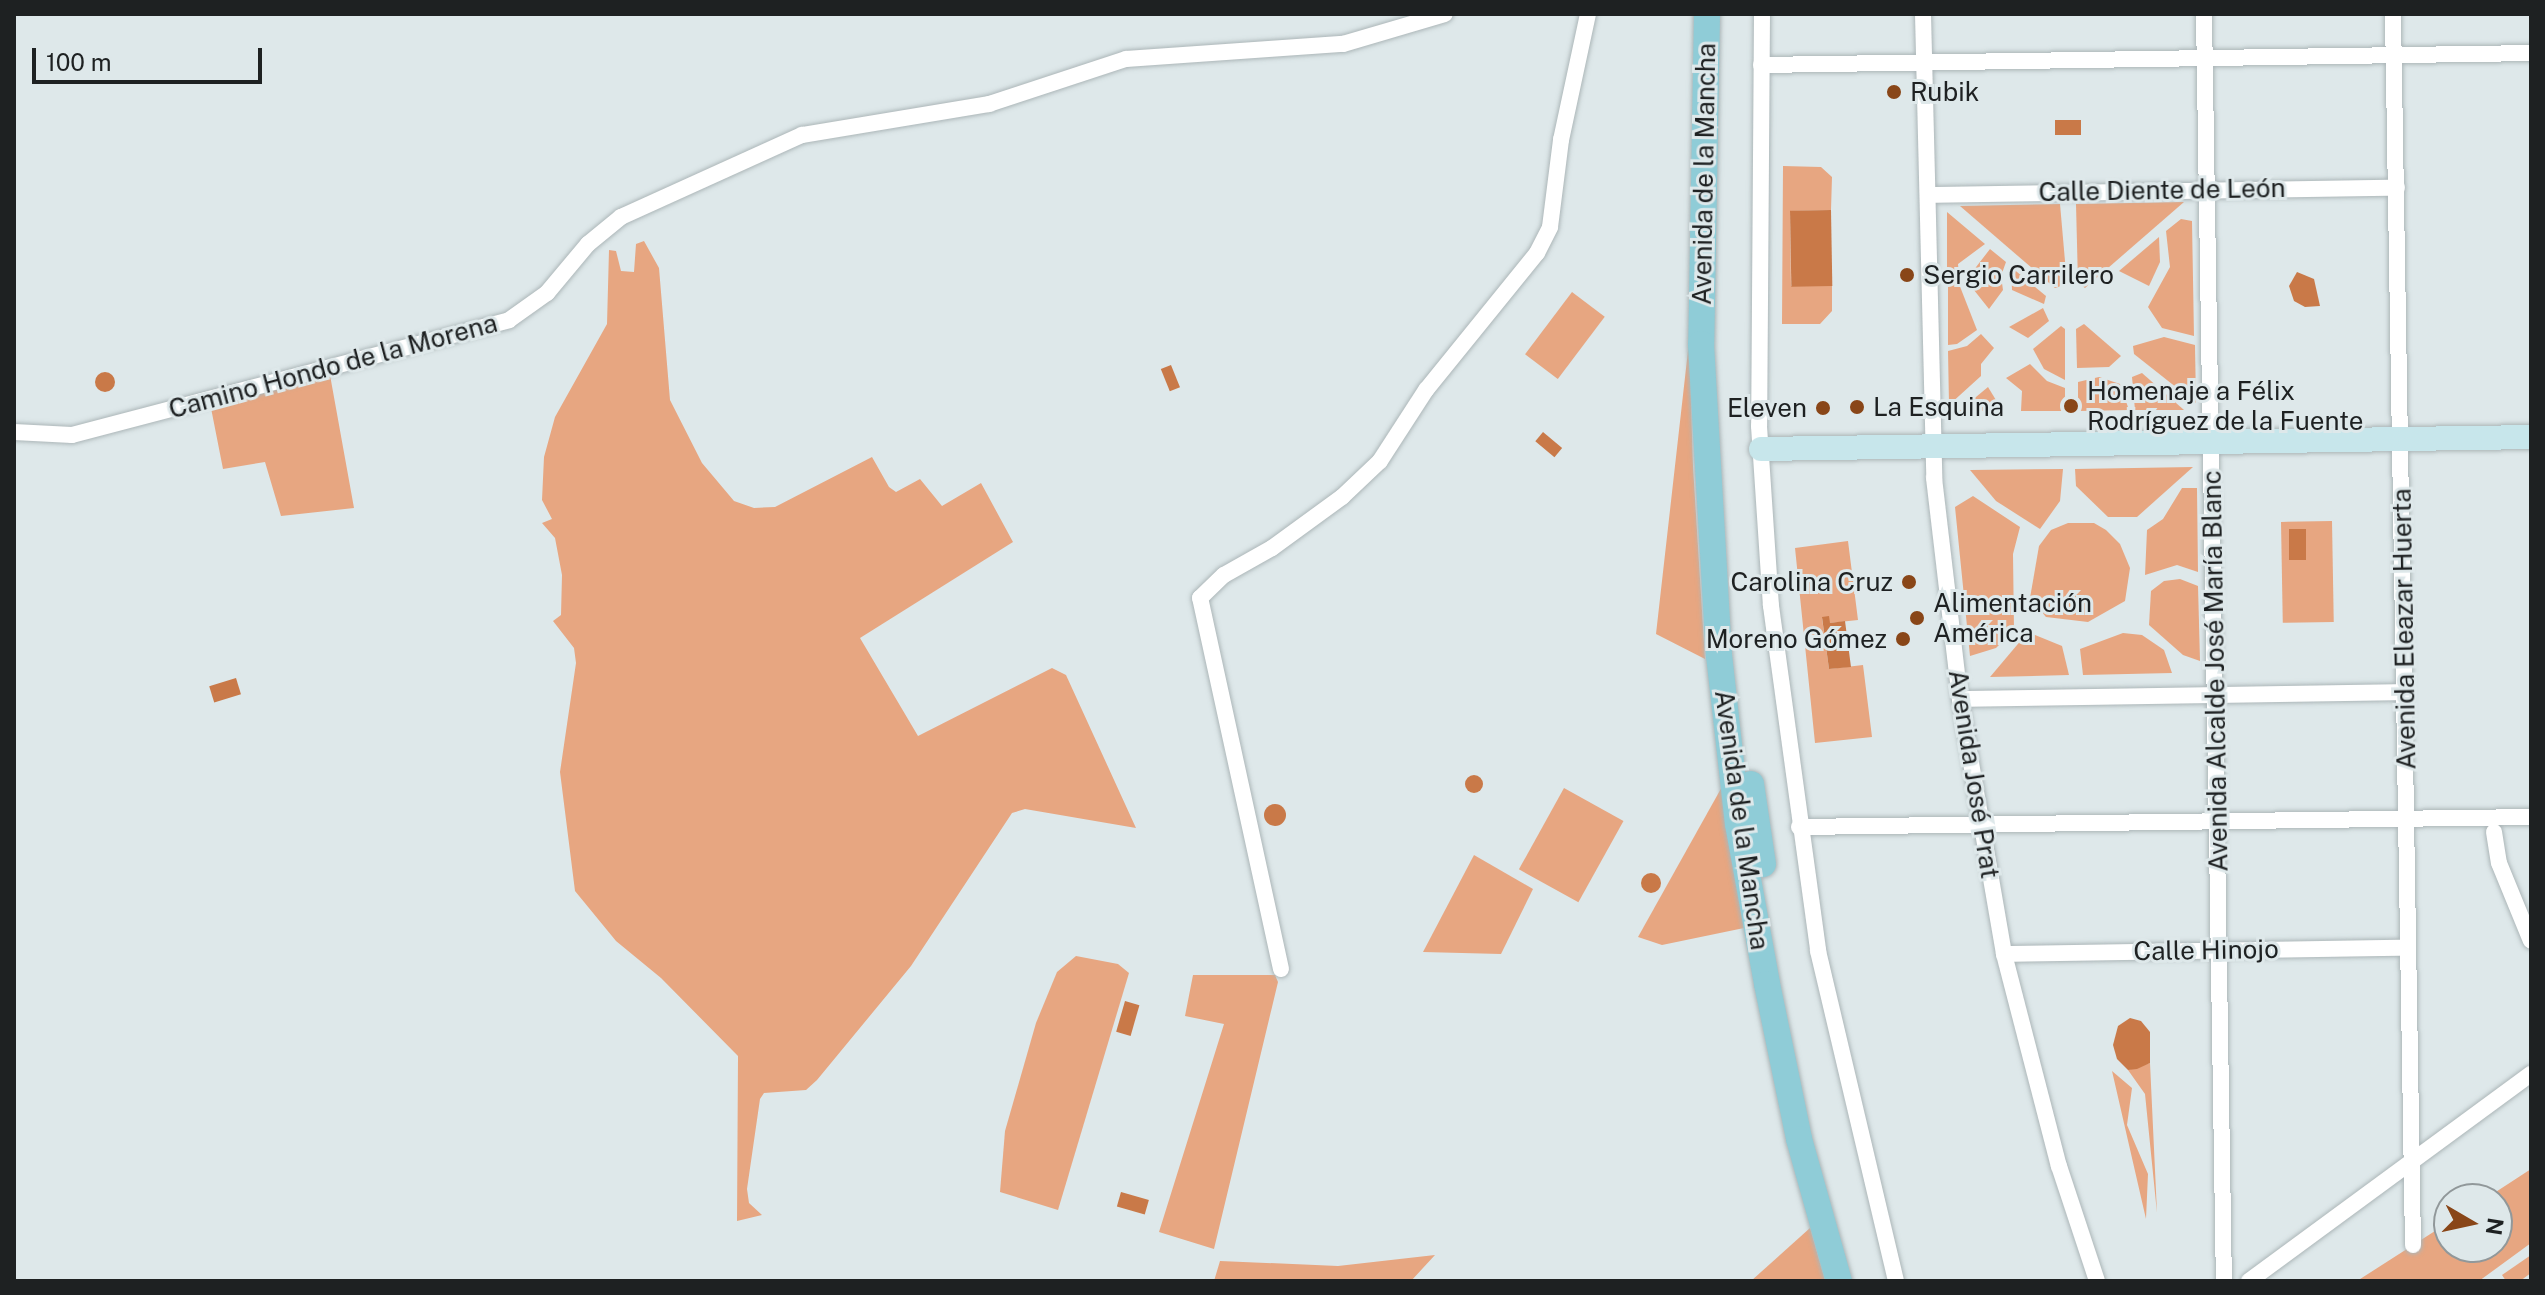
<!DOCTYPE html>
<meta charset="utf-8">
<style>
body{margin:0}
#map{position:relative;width:2545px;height:1295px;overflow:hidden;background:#dee8ea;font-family:"Public Sans",sans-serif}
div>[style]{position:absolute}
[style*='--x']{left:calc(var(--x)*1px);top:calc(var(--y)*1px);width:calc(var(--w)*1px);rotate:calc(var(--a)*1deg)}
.green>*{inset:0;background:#e7a681;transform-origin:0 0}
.water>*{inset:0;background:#c97948;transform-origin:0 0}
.round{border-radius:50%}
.roads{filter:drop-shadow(0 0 2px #acb6b8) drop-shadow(0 0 2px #acb6b8)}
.street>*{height:16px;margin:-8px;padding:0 8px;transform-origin:8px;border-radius:8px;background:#fff}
.secondary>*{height:24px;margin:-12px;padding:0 12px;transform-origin:12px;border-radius:12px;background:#c7e6eb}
.primary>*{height:26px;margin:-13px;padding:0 13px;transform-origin:13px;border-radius:13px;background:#8fccd7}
.dots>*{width:22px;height:22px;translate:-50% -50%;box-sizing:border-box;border:4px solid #dee8ea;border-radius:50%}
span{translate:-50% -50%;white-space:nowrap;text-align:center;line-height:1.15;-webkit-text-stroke:6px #dee8ea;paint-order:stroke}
.poi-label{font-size:26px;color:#1e2122}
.left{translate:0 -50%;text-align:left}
.right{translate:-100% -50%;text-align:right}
.street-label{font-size:26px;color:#1e2122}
.frame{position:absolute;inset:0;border:16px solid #1e2122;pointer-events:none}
.north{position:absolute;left:2433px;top:1183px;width:80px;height:80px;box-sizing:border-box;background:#dee8ea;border:2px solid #91989a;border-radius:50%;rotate:99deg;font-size:22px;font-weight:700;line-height:32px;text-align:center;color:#1e2122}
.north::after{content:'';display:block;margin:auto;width:28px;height:36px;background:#894618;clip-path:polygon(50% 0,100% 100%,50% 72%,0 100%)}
.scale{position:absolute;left:32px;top:48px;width:230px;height:36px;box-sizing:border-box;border:4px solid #1e2122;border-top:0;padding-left:10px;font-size:24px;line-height:28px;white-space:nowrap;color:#1e2122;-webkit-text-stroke:6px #dee8ea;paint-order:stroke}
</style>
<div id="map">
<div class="green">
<div style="clip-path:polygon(1783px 166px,1821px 167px,1832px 177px,1831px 210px,1790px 211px,1791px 286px,1832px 286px,1832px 311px,1820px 324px,1782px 324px)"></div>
<div style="clip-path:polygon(2184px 202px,2085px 288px,2078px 283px,2076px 204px)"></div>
<div style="clip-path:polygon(2060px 204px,2067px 284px,2055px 288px,1960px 206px)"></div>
<div style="clip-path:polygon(1947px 212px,1985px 244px,1958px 264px,1959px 276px,1947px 274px)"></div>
<div style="clip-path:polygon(2181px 219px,2192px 221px,2194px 336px,2162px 328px,2148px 307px,2170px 267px,2166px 231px)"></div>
<div style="clip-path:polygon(2159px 237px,2160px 262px,2149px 286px,2119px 271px)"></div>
<div style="clip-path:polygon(644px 241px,659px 268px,670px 400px,702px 463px,734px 501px,754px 508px,775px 507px,872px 457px,889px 487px,896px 492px,920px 479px,942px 506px,981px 483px,1013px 542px,860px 638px,918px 736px,1052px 668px,1066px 675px,1136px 828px,1025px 809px,1012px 813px,911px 966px,817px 1080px,806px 1090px,764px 1093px,760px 1099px,747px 1189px,749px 1203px,762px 1215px,737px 1221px,738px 1056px,661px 978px,616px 941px,575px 891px,560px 772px,576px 663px,574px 648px,553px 621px,561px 615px,562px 575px,555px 538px,542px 523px,552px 519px,542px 500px,544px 457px,555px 417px,607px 324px,609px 250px,616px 251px,621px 271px,634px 272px,636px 244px)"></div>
<div style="clip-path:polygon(1990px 249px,2006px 262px,2001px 276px,2003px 290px,1989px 309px,1966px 280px)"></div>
<div style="clip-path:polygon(2011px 267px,2046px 296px,2044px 304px,2012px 290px)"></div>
<div style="clip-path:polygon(1948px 283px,1959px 284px,1977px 330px,1957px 344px,1948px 345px)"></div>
<div style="left:1572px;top:292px;width:41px;height:78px;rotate:37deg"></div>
<div style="clip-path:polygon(2043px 308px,2049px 321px,2028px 338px,2009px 327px)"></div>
<div style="clip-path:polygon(2084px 324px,2121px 356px,2109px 367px,2077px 368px,2076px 329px)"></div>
<div style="clip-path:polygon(2061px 326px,2065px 329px,2065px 380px,2044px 369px,2033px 349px)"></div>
<div style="clip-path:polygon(1981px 334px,1994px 348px,1981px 364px,1981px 376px,1949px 405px,1948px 351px,1967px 346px)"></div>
<div style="clip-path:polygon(2164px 337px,2195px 345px,2196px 403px,2134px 354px,2133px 346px)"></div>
<div style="clip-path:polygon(1689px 342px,1693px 466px,1705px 659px,1656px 634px)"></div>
<div style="clip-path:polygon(2030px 364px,2047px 381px,2065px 388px,2065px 411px,2021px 411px,2022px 391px,2006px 378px)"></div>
<div style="clip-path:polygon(2142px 373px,2184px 410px,2135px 410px,2132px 377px)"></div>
<div style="clip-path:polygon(330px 375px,354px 508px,281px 516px,265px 462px,223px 469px,211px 408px)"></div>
<div style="clip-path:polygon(2099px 377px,2120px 384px,2129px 410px,2078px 411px,2078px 382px)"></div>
<div style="clip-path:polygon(1988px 387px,2002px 410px,1958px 412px)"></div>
<div style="clip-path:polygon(2193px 467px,2137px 517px,2108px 517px,2076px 486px,2075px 469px)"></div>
<div style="clip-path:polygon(2063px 469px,2060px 501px,2040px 529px,1996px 501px,1970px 470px)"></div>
<div style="clip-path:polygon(2182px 488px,2197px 488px,2198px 572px,2177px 565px,2145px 575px,2147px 530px,2163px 519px)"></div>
<div style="clip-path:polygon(1973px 496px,2020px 527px,2013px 554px,2014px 630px,1996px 648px,1970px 656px,1955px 507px)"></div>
<div style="left:2332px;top:521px;width:101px;height:51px;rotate:89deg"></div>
<div style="clip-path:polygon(2068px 523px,2094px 523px,2106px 530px,2120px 544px,2130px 568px,2125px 601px,2088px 622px,2046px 617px,2030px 598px,2039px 546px,2051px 530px)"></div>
<div style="clip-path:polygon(1848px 541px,1858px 620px,1830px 623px,1822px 618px,1829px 669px,1863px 665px,1872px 737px,1815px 743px,1795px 548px)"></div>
<div style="clip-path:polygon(2180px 579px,2198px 586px,2200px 661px,2183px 655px,2149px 625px,2151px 591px,2164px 581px)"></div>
<div style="clip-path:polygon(2028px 632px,2062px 646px,2069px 675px,1990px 677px)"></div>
<div style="clip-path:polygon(2123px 633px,2142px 635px,2164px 650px,2172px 673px,2083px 675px,2080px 649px)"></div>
<div style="clip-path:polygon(1723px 785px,1744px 928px,1662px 945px,1638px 937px)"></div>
<div style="left:1564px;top:788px;width:68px;height:93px;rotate:29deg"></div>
<div style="clip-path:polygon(1474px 855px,1533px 889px,1501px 954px,1423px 952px)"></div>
<div style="clip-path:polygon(1076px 956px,1118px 964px,1129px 973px,1058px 1210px,1000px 1192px,1005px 1131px,1036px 1023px,1057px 972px)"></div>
<div style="clip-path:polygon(1193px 975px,1275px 975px,1278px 982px,1214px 1249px,1159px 1232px,1224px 1024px,1185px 1016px)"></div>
<div style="clip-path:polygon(2150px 1063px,2157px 1213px,2145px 1094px,2128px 1070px)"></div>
<div style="clip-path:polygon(2112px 1071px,2132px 1088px,2127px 1125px,2148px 1174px,2146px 1219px)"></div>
<div style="clip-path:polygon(2531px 1169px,2531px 1243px,2479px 1281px,2357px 1281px,2449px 1222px,2449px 1247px,2497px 1247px,2497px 1199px,2485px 1199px)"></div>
<div style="clip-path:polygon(1810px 1228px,1825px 1281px,1751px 1281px)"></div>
<div style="clip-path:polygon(1435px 1255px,1411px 1281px,1214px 1281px,1220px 1261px,1338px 1266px)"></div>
<div style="clip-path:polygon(2531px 1255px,2531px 1273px,2520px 1281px,2506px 1281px,2502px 1275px)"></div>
</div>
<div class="water">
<div style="left:2055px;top:120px;width:26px;height:15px"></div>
<div style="left:1831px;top:210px;width:76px;height:41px;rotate:89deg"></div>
<div style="clip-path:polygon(2297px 272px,2314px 279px,2320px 306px,2305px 307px,2294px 301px,2289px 286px)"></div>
<div style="left:1171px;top:365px;width:24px;height:11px;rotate:68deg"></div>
<div class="round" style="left:95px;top:372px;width:20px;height:20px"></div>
<div style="left:1543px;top:432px;width:25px;height:12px;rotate:40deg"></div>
<div style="left:2306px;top:529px;width:31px;height:17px;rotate:90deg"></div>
<div style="clip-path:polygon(1829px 616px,1830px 623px,1845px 621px,1851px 667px,1829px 669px,1822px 617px)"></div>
<div style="left:236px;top:678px;width:17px;height:28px;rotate:73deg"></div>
<div class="round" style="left:1465px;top:775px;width:18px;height:18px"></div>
<div class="round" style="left:1264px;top:804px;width:22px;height:22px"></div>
<div class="round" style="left:1641px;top:873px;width:20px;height:20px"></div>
<div style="left:1125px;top:1001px;width:15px;height:32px;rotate:16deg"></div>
<div style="clip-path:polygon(2130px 1018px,2141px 1021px,2150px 1032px,2150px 1063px,2137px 1069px,2128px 1070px,2117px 1059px,2113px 1045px,2118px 1026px)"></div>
<div style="left:1121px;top:1192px;width:29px;height:15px;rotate:16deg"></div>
</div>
<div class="roads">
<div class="street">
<div style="--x:1762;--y:14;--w:412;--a:90.4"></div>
<div style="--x:1759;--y:426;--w:180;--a:86.2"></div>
<div style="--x:1771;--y:606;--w:348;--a:82.2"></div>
<div style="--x:1818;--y:951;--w:339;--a:76.7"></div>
<div style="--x:1923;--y:14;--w:464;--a:88.6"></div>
<div style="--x:1934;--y:478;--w:223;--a:83.3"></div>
<div style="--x:1960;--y:699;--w:259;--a:80.2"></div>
<div style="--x:2004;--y:954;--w:219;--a:75.5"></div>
<div style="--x:2059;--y:1166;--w:121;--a:71.7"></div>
<div style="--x:2204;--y:14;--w:1267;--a:89.1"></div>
<div style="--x:2393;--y:14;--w:1231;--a:89.07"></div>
<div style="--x:1761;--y:65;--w:770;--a:-0.89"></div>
<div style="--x:1928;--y:195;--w:469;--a:-0.9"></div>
<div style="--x:14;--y:432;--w:58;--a:3"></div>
<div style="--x:72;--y:435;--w:452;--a:-14.7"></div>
<div style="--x:509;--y:320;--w:47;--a:-35.4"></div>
<div style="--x:547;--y:293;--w:64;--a:-50.1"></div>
<div style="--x:588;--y:244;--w:43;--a:-39.3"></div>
<div style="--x:621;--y:217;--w:199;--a:-24.4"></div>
<div style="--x:802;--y:135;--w:190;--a:-9.4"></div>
<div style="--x:989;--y:104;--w:144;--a:-18.2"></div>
<div style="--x:1126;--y:59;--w:218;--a:-4"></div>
<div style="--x:1343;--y:44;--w:106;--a:-16.4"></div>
<div style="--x:1960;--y:699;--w:443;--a:-0.9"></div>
<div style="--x:1799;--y:827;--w:732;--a:-0.78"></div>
<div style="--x:2494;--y:832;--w:31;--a:81"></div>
<div style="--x:2499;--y:863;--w:84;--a:67.7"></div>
<div style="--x:2004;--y:954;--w:403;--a:-0.9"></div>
<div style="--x:1281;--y:969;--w:380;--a:-102.3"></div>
<div style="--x:1200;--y:598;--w:33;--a:-44"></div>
<div style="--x:1224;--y:575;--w:55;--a:-29.4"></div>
<div style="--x:1272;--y:548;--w:87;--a:-36.1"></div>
<div style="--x:1342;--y:497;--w:52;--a:-43.5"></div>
<div style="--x:1380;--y:461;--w:85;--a:-57.1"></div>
<div style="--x:1426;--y:390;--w:176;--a:-51"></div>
<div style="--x:1537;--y:253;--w:29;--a:-63"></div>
<div style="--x:1550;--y:227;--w:88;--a:-82.8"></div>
<div style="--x:1561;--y:140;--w:129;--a:-77.9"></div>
<div style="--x:2249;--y:1281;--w:350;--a:-36.3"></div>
</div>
<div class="secondary">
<div style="--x:1761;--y:449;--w:770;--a:-0.89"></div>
</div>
<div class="primary">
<div style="--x:1707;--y:14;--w:330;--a:91"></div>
<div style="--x:1701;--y:344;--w:312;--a:86.7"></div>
<div style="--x:1719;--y:655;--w:170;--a:83.6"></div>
<div style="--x:1738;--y:824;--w:163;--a:79.7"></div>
<div style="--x:1767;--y:984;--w:158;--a:78.3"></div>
<div style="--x:1799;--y:1139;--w:148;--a:74.3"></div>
<div style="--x:1751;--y:784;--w:81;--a:81.5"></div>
</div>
</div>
<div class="dots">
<div style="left:1894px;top:92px;background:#894618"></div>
<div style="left:1907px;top:275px;background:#894618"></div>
<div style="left:2071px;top:406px;background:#894618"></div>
<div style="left:1857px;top:407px;background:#894618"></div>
<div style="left:1823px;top:408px;background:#894618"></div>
<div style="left:1909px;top:582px;background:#894618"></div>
<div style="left:1917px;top:618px;background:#894618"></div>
<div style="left:1903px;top:639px;background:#894618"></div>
</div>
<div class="poi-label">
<span class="left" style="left:1910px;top:92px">Rubik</span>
<span class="left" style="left:1923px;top:275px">Sergio Carrilero</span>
<span class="left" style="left:2087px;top:406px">Homenaje a Félix<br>Rodríguez de la Fuente</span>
<span class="left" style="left:1873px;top:407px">La Esquina</span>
<span class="right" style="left:1807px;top:408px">Eleven</span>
<span class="right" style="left:1893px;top:582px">Carolina Cruz</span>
<span class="left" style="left:1933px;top:618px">Alimentación<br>América</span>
<span class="right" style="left:1887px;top:639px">Moreno Gómez</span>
</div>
<div class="street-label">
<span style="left:1704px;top:174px;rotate:-89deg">Avenida de la Mancha</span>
<span style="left:2162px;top:190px;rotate:-1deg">Calle Diente de León</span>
<span style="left:333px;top:366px;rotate:-15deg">Camino Hondo de la Morena</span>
<span style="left:2404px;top:629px;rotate:-91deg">Avenida Eleazar Huerta</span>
<span style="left:2215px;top:671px;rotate:-91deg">Avenida Alcalde José María Blanc</span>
<span style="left:1974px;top:774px;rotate:81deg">Avenida José Prat</span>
<span style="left:1742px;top:820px;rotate:82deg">Avenida de la Mancha</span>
<span style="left:2206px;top:950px;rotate:-1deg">Calle Hinojo</span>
</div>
<div class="frame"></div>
<div class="north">N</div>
<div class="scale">100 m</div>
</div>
